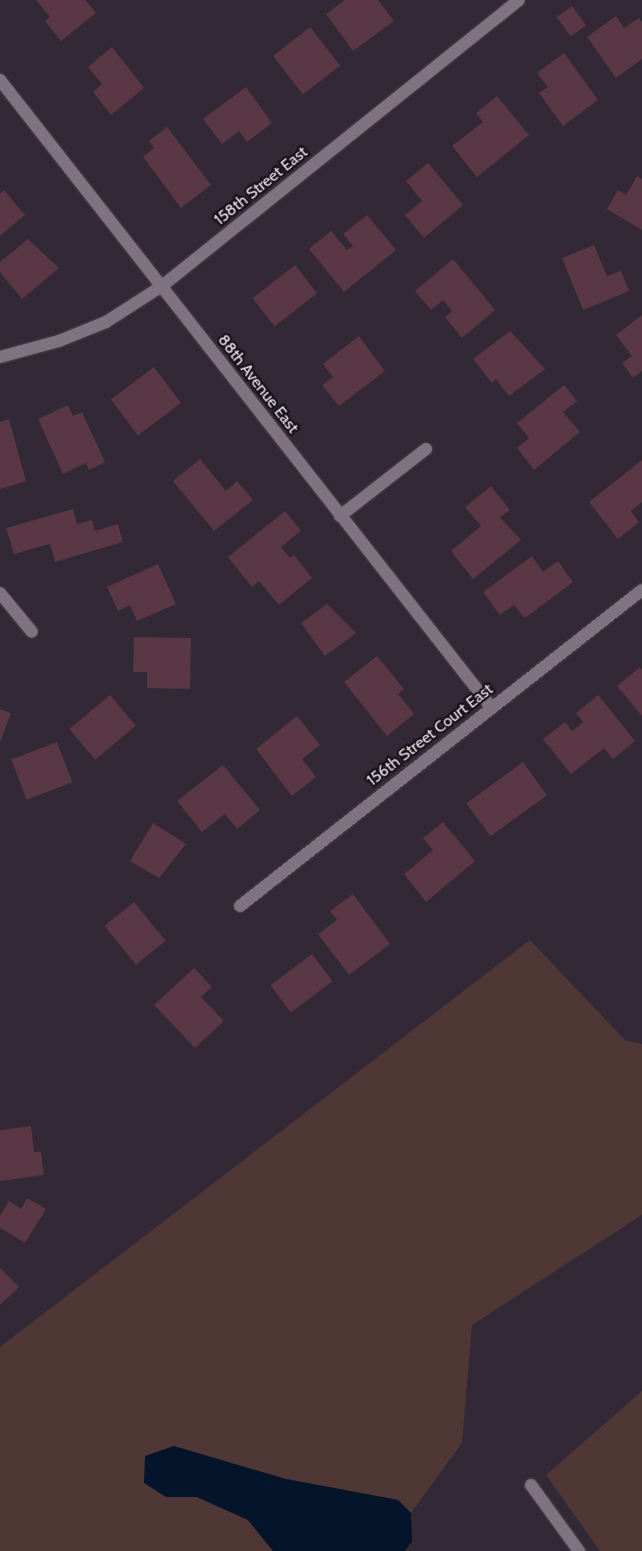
<!DOCTYPE html>
<style>
body{margin:0}
#map{position:relative;width:642px;height:1551px;overflow:hidden;background:#332835;font-family:Cabin,sans-serif}
div>[style]{position:absolute}
[style*='--x']{left:calc(var(--x)*1px);top:calc(var(--y)*1px);width:calc(var(--w)*1px);rotate:calc(var(--a)*1deg)}
.green>*{inset:0;background:#4e3734}
.water>*{inset:0;background:#03142b}
.building>*{inset:0;background:#593745;transform-origin:0 0}
.roads{filter:drop-shadow(0 0 1px #4d444e) drop-shadow(0 0 1px #4d444e)}
.street>*{height:12px;margin:-6px;padding:0 6px;transform-origin:6px;border-radius:6px;background:#7f7281}
span{translate:-50% -50%;white-space:nowrap;text-align:center;line-height:1.15;-webkit-text-stroke:4.5px #181319;paint-order:stroke}
.street-label{font-size:16px;color:#ece5ee}
</style>
<div id="map">
<div class="green">
<div style="clip-path:polygon(530px 940px,625px 1040px,642px 1044px,642px 1215px,472px 1325px,462px 1443px,411px 1513px,398px 1500px,286px 1479px,166px 1497px,197px 1497px,248px 1520px,273px 1551px,0 1551px,0 1347px)"></div>
<div style="clip-path:polygon(642px 1391px,642px 1551px,600px 1551px,546px 1475px)"></div>
</div>
<div class="water">
<div style="clip-path:polygon(174px 1446px,286px 1479px,398px 1500px,411px 1513px,412px 1541px,405px 1551px,273px 1551px,248px 1520px,197px 1497px,166px 1497px,144px 1483px,145px 1456px)"></div>
</div>
<div class="building">
<div style="clip-path:polygon(36px 0,85px 0,96px 13px,61px 41px,45px 21px,50px 17px)"></div>
<div style="clip-path:polygon(345px 0,378px 0,394px 21px,353px 51px,326px 14px)"></div>
<div style="left:572px;top:6px;width:24px;height:19px;rotate:54deg"></div>
<div style="clip-path:polygon(616px 16px,624px 28px,639px 18px,642px 22px,642px 59px,616px 78px,587px 37px)"></div>
<div style="left:310px;top:27px;width:49px;height:47px;rotate:52deg"></div>
<div style="clip-path:polygon(112px 47px,144px 88px,111px 115px,93px 92px,102px 84px,88px 67px)"></div>
<div style="clip-path:polygon(564px 53px,598px 100px,563px 126px,539px 93px,548px 87px,537px 73px)"></div>
<div style="clip-path:polygon(246px 87px,272px 123px,247px 142px,239px 131px,222px 144px,203px 119px)"></div>
<div style="clip-path:polygon(497px 96px,529px 135px,477px 177px,452px 146px,483px 122px,476px 113px)"></div>
<div style="clip-path:polygon(167px 127px,211px 185px,181px 208px,143px 157px,154px 148px,149px 141px)"></div>
<div style="clip-path:polygon(428px 163px,463px 205px,424px 238px,405px 215px,422px 201px,406px 181px)"></div>
<div style="clip-path:polygon(637px 176px,642px 179px,642px 230px,607px 209px,618px 190px,626px 195px)"></div>
<div style="clip-path:polygon(4px 190px,25px 215px,0 236px,0 194px)"></div>
<div style="clip-path:polygon(367px 215px,396px 250px,344px 292px,309px 249px,331px 231px,347px 250px,353px 246px,343px 234px)"></div>
<div style="clip-path:polygon(28px 239px,59px 268px,22px 299px,0 272px,0 262px)"></div>
<div style="clip-path:polygon(594px 245px,607px 276px,621px 271px,629px 291px,583px 310px,562px 258px)"></div>
<div style="clip-path:polygon(453px 259px,495px 310px,462px 338px,445px 317px,452px 311px,443px 300px,431px 310px,415px 291px)"></div>
<div style="left:295px;top:265px;width:36px;height:54px;rotate:52deg"></div>
<div style="clip-path:polygon(642px 315px,642px 371px,633px 378px,622px 363px,632px 356px,616px 335px)"></div>
<div style="clip-path:polygon(510px 331px,545px 369px,509px 396px,496px 379px,492px 383px,473px 359px)"></div>
<div style="clip-path:polygon(359px 336px,385px 371px,339px 406px,322px 385px,333px 377px,323px 364px)"></div>
<div style="left:154px;top:367px;width:45px;height:54px;rotate:53deg"></div>
<div style="clip-path:polygon(564px 385px,577px 401px,563px 412px,580px 432px,534px 470px,517px 448px,529px 438px,517px 423px)"></div>
<div style="clip-path:polygon(68px 405px,73px 416px,82px 412px,105px 462px,89px 470px,86px 463px,63px 474px,38px 419px)"></div>
<div style="clip-path:polygon(9px 419px,26px 481px,0 489px,0 422px)"></div>
<div style="clip-path:polygon(200px 459px,226px 491px,237px 481px,253px 500px,214px 531px,173px 481px)"></div>
<div style="clip-path:polygon(642px 460px,642px 502px,631px 511px,639px 522px,618px 539px,589px 502px)"></div>
<div style="clip-path:polygon(491px 486px,510px 510px,500px 517px,521px 540px,473px 579px,451px 551px,481px 526px,465px 507px)"></div>
<div style="clip-path:polygon(73px 509px,77px 524px,92px 520px,95px 531px,118px 524px,123px 542px,55px 562px,50px 544px,14px 554px,6px 528px)"></div>
<div style="clip-path:polygon(285px 511px,301px 531px,281px 547px,290px 558px,294px 555px,312px 578px,279px 605px,259px 581px,252px 587px,228px 557px)"></div>
<div style="clip-path:polygon(532px 556px,543px 572px,558px 561px,573px 582px,525px 618px,514px 605px,500px 615px,483px 592px)"></div>
<div style="clip-path:polygon(158px 564px,176px 604px,137px 621px,130px 605px,118px 611px,107px 587px)"></div>
<div style="clip-path:polygon(327px 604px,356px 633px,325px 656px,301px 623px)"></div>
<div style="clip-path:polygon(134px 637px,191px 638px,190px 689px,147px 688px,147px 672px,133px 672px)"></div>
<div style="clip-path:polygon(377px 656px,404px 689px,398px 694px,414px 714px,387px 736px,344px 682px)"></div>
<div style="clip-path:polygon(640px 667px,642px 670px,642px 716px,617px 686px)"></div>
<div style="left:110px;top:695px;width:40px;height:53px;rotate:50deg"></div>
<div style="clip-path:polygon(598px 695px,635px 741px,613px 759px,604px 748px,571px 774px,543px 739px,565px 722px,572px 731px,583px 722px,576px 713px)"></div>
<div style="clip-path:polygon(0 709px,11px 713px,0 742px)"></div>
<div style="clip-path:polygon(297px 716px,320px 745px,302px 759px,316px 777px,292px 796px,256px 749px)"></div>
<div style="left:57px;top:742px;width:43px;height:49px;rotate:69deg"></div>
<div style="left:523px;top:762px;width:41px;height:70px;rotate:54deg"></div>
<div style="clip-path:polygon(223px 765px,260px 810px,237px 829px,225px 814px,202px 832px,177px 801px)"></div>
<div style="clip-path:polygon(443px 822px,475px 861px,426px 902px,404px 874px,433px 850px,423px 838px)"></div>
<div style="clip-path:polygon(153px 823px,186px 844px,159px 878px,130px 861px)"></div>
<div style="clip-path:polygon(353px 894px,390px 944px,349px 975px,318px 934px,337px 920px,330px 911px)"></div>
<div style="left:134px;top:902px;width:50px;height:38px;rotate:51deg"></div>
<div style="left:312px;top:954px;width:34px;height:52px;rotate:53deg"></div>
<div style="clip-path:polygon(194px 968px,212px 987px,201px 997px,224px 1021px,195px 1048px,154px 1005px)"></div>
<div style="clip-path:polygon(31px 1126px,34px 1152px,41px 1152px,44px 1175px,0 1181px,0 1130px)"></div>
<div style="clip-path:polygon(27px 1198px,46px 1209px,25px 1243px,0 1228px,0 1216px,9px 1201px,21px 1209px)"></div>
<div style="clip-path:polygon(0 1268px,19px 1287px,0 1305px)"></div>
</div>
<div class="roads">
<div class="street">
<div style="--x:0;--y:80;--w:796;--a:51.94"></div>
<div style="--x:0;--y:357;--w:61;--a:-15.2"></div>
<div style="--x:59;--y:341;--w:51;--a:-22"></div>
<div style="--x:106;--y:322;--w:67;--a:-32.7"></div>
<div style="--x:162;--y:286;--w:457;--a:-38.7"></div>
<div style="--x:340;--y:516;--w:109;--a:-37.9"></div>
<div style="--x:0;--y:593;--w:50;--a:50.6"></div>
<div style="--x:240;--y:906;--w:511;--a:-38.17"></div>
<div style="--x:531;--y:1485;--w:82;--a:54"></div>
</div>
</div>
<div class="street-label">
<span style="left:261px;top:186px;rotate:-39deg">158th Street East</span>
<span style="left:258px;top:384px;rotate:52deg">88th Avenue East</span>
<span style="left:430px;top:735px;rotate:-38deg">156th Street Court East</span>
</div>
</div>
